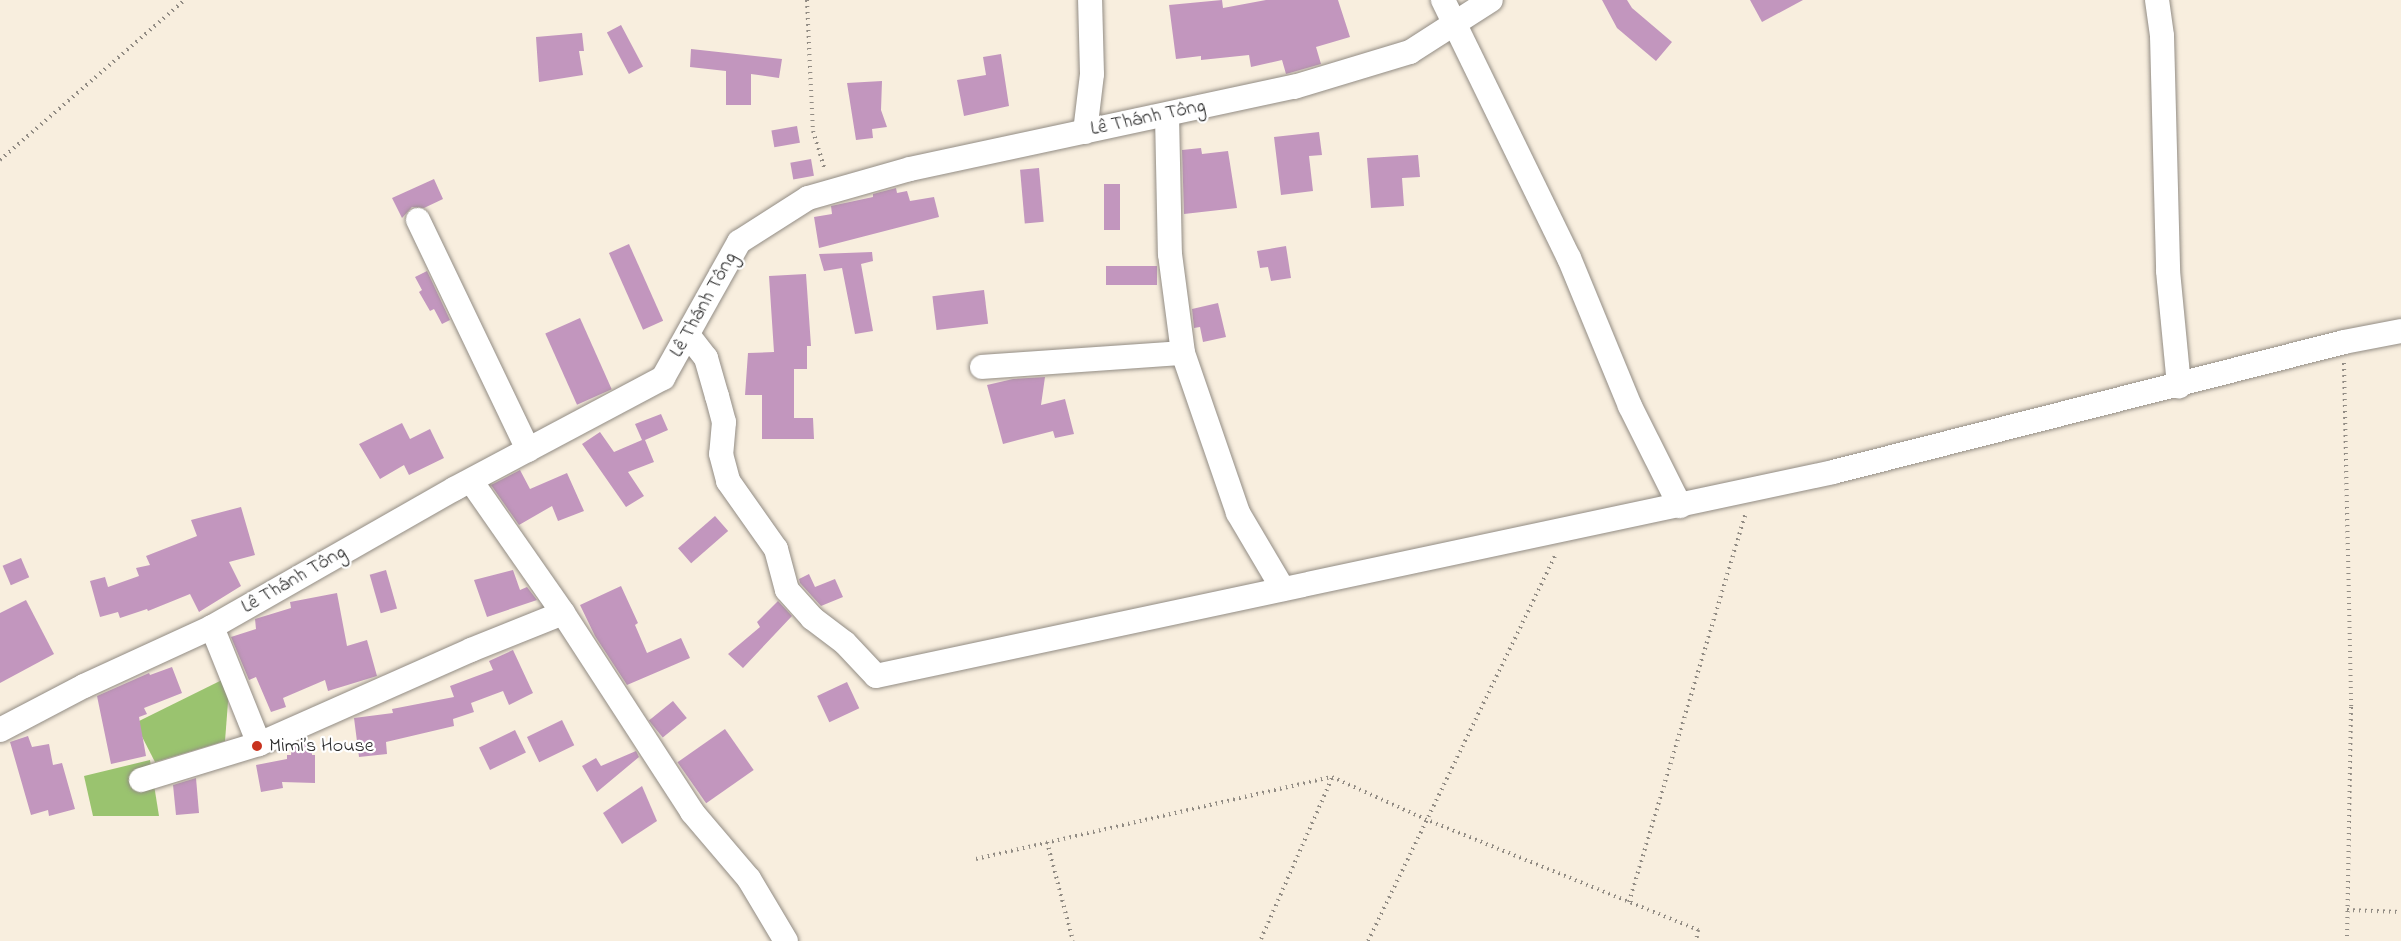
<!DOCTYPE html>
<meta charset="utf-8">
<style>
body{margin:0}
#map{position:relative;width:2401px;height:941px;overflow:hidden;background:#f8eede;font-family:"Indie Flower",sans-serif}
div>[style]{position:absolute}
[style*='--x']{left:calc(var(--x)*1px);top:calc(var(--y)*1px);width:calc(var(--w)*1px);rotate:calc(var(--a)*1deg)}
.green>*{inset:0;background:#9ac36f}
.building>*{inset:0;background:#c296be;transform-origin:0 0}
.path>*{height:4px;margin-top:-2px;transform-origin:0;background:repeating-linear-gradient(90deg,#928c84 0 1.5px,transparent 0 6px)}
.roads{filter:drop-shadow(0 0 2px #928c84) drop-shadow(0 0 2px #928c84)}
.minor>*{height:24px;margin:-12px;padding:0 12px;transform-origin:12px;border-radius:12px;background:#fff}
.dots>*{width:16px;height:16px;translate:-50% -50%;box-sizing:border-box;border:3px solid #fff;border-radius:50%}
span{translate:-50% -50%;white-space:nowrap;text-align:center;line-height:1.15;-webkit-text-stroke:4.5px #fff;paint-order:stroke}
.street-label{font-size:20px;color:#2b2b2b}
.poi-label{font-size:20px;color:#2b2b2b}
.left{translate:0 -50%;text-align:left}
</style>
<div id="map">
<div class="green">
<div style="clip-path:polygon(230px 676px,225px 741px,155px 762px,135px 723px)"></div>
<div style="clip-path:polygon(150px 760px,159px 816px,93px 816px,84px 776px)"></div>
</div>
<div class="building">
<div style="clip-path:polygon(1222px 0,1223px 8px,1266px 0,1338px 0,1350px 37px,1316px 47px,1321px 64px,1286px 74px,1282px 60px,1251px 67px,1249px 55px,1201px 60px,1201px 56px,1176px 59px,1169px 5px)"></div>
<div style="clip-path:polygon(1602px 0,1627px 0,1632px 8px,1672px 42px,1656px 61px,1617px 28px)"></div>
<div style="clip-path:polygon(1750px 0,1803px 0,1762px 22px)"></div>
<div style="left:621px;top:25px;width:47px;height:16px;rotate:62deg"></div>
<div style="clip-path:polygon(582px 33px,584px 51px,579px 51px,583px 75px,539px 82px,536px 37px)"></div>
<div style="clip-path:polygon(691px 49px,782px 59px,779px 78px,751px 74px,751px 105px,726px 105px,726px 71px,690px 67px)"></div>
<div style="clip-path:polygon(1001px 54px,1009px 106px,964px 116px,957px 80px,986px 75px,983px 57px)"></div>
<div style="clip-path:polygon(882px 81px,881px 110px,887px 127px,872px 129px,873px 138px,856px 140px,847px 83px)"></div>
<div style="left:797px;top:126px;width:17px;height:26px;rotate:80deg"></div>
<div style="clip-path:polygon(1319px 132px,1322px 155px,1309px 156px,1313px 191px,1281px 195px,1274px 137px)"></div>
<div style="clip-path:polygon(1201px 148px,1202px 154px,1228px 151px,1237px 208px,1184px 214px,1182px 150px)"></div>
<div style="clip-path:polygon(1418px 155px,1420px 177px,1402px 178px,1404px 206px,1371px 208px,1367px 158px)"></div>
<div style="left:811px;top:159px;width:17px;height:21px;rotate:80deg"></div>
<div style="left:1039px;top:168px;width:54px;height:19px;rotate:85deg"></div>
<div style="clip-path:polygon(434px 179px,443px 199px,424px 208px,412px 207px,402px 218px,392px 198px)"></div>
<div style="left:1104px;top:184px;width:16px;height:46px"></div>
<div style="clip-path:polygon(896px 188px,897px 193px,907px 191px,910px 201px,934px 197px,939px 217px,819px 248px,814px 217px,832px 214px,831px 206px,873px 197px,873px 194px)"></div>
<div style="left:629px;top:244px;width:84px;height:22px;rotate:66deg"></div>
<div style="clip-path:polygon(1286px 246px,1291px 278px,1271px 281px,1268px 267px,1260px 268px,1257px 251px)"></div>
<div style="clip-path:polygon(872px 252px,873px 261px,861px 264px,873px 331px,855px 334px,842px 268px,824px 271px,819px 254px)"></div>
<div style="left:1106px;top:266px;width:51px;height:19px"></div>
<div style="clip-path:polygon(427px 271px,450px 320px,442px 324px,434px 309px,430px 311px,419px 292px,422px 290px,415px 277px)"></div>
<div style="clip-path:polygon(806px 274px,811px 346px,807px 346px,807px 369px,794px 369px,794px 418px,813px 418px,814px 439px,762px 439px,762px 395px,745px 395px,748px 353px,774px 352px,769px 276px)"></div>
<div style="left:984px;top:290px;width:34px;height:52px;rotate:83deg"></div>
<div style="clip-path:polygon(1218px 303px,1226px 337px,1203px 342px,1200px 327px,1194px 328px,1192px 309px)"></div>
<div style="left:580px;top:318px;width:78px;height:38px;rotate:66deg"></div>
<div style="clip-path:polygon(1045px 377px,1041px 405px,1065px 399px,1074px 434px,1055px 438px,1053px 431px,1003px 444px,987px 385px,1013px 379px)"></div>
<div style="clip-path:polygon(661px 414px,668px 430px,645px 440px,654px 462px,628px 472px,644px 496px,626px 507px,582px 444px,600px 432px,614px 452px,642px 440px,635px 424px)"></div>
<div style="clip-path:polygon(402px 423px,410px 439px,430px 429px,444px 458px,409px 475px,404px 465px,380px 479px,359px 444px)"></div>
<div style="clip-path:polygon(520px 470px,530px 489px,567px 473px,584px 511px,558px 521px,552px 506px,519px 525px,491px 485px)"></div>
<div style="clip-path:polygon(241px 507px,255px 555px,229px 562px,241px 586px,199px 612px,190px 594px,148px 611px,147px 609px,120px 618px,118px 612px,100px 617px,90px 581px,105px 577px,108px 587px,139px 576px,136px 568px,150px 565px,146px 556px,197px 536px,191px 520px)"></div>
<div style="left:715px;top:516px;width:20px;height:49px;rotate:49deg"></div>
<div style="left:21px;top:558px;width:21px;height:20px;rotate:67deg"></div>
<div style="left:386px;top:570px;width:40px;height:17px;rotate:74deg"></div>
<div style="clip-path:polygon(513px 570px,520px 590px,527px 587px,537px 600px,487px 617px,474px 580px)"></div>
<div style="clip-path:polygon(809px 574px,815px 587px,835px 579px,843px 597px,821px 606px,800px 583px,799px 579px)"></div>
<div style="clip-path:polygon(621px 586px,638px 623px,635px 625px,647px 653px,681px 638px,690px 658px,627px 685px,595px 636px,580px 605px)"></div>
<div style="clip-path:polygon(337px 593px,347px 646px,367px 640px,377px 676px,328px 691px,325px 680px,283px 698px,286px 707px,271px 712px,256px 677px,249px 680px,231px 637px,256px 629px,255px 619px,291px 608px,290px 602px)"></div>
<div style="clip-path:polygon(26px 600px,54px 654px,0 683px,0 613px)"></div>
<div style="clip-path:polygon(778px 601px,792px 616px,743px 668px,728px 654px,760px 627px,757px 622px)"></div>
<div style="clip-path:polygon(513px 650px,533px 693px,509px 705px,503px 691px,471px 703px,474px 712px,453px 719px,454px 726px,386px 742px,387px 754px,359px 757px,354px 718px,393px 713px,392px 709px,454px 697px,450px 686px,493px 670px,489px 661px)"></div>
<div style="clip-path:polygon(172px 667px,182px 693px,144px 708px,147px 714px,139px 717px,146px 756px,111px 764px,97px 696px,149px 673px,150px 675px)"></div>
<div style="left:847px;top:682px;width:29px;height:33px;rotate:65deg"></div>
<div style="left:673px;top:701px;width:22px;height:31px;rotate:51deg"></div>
<div style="left:562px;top:720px;width:28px;height:39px;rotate:64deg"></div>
<div style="left:725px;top:729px;width:50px;height:58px;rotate:55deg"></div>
<div style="left:515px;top:730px;width:25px;height:40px;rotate:64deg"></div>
<div style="clip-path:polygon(28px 736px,32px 747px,49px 744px,53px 765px,62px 763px,75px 809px,49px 816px,48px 810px,31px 815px,10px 742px)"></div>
<div style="clip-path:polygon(312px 744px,312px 755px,315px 755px,315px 783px,282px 782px,283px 788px,261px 792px,256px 765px,287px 759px,287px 755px,291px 755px,292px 745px)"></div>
<div style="clip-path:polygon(636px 751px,639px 757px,597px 792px,582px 766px,596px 758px,601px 766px)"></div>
<div style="clip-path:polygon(196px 778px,199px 813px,176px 815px,173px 785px)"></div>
<div style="clip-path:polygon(642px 786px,657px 821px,622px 844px,603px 813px)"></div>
</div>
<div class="path">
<div style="--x:807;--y:0;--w:131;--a:87.4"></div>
<div style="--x:813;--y:131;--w:41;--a:72.9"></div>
<div style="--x:0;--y:160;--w:245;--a:-40.9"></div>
<div style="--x:2344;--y:363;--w:344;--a:88.8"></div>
<div style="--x:2351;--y:707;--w:234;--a:91"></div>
<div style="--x:1047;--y:842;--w:102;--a:75.3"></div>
<div style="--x:976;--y:859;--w:365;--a:-13"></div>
<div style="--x:1332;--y:777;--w:102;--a:24.3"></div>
<div style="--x:1425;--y:819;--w:295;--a:22.1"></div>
<div style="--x:1698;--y:930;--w:11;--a:100"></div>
<div style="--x:1629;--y:902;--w:407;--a:-73.3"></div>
<div style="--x:2347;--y:910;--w:54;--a:2.1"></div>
<div style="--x:1261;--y:939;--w:176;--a:-66.2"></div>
<div style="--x:1368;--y:941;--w:430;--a:-64.1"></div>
</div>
<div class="roads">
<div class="minor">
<div style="--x:1443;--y:0;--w:287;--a:64"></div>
<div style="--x:1569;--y:258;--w:160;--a:67.6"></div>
<div style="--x:1630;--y:406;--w:112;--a:63.4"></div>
<div style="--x:2157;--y:0;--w:36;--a:82"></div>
<div style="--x:2162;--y:36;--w:235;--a:88.5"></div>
<div style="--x:2168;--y:271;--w:116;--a:84.5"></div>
<div style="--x:1167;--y:115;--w:139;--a:88.8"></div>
<div style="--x:1170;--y:254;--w:100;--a:82.5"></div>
<div style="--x:1183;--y:353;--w:169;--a:71"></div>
<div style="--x:1238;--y:513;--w:88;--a:59.4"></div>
<div style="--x:1085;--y:132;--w:58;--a:-83.1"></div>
<div style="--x:1092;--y:74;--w:74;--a:-91.5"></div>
<div style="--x:418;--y:220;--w:255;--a:64.4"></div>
<div style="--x:688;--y:335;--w:29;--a:52"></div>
<div style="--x:706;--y:358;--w:40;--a:74"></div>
<div style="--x:717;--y:396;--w:27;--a:75"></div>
<div style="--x:724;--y:422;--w:32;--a:95"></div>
<div style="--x:721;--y:454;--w:28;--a:75"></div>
<div style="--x:728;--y:481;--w:83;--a:54.8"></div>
<div style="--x:776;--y:549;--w:42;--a:75"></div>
<div style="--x:787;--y:590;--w:38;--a:48"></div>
<div style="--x:812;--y:618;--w:41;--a:37.1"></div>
<div style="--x:845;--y:643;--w:45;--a:46.8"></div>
<div style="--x:876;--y:676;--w:979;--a:-12.03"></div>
<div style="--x:1833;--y:472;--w:527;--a:-14.27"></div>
<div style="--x:2344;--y:342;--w:58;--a:-10.9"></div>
<div style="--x:982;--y:367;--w:201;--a:-4"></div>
<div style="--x:471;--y:481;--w:161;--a:55.1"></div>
<div style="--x:563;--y:613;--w:237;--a:57"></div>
<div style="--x:692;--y:812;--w:88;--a:49.6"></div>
<div style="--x:749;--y:879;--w:72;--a:59.2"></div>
<div style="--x:212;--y:627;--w:126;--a:68.1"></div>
<div style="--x:0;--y:730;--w:95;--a:-27.6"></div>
<div style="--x:84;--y:686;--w:141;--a:-24.7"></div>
<div style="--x:212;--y:627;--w:279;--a:-29.7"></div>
<div style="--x:454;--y:489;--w:237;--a:-28"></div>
<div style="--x:663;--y:378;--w:156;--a:-60.8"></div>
<div style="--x:739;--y:242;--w:82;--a:-32.5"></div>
<div style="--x:808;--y:198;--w:106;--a:-15.9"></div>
<div style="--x:910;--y:169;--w:393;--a:-12.1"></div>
<div style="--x:1294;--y:87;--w:121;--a:-16.8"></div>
<div style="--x:1410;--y:52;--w:96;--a:-32.7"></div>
<div style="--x:141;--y:780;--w:123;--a:-17"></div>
<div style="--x:259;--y:744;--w:232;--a:-23.9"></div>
<div style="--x:471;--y:650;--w:99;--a:-21.9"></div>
</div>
</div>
<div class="dots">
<div style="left:257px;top:746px;background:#c8321e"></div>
</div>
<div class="street-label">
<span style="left:1148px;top:118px;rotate:-12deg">Lê Thánh Tông</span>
<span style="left:704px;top:305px;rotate:-61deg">Lê Thánh Tông</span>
<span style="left:294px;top:580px;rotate:-30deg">Lê Thánh Tông</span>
</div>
<div class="poi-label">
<span class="left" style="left:269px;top:746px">Mimi’s House</span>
</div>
</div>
